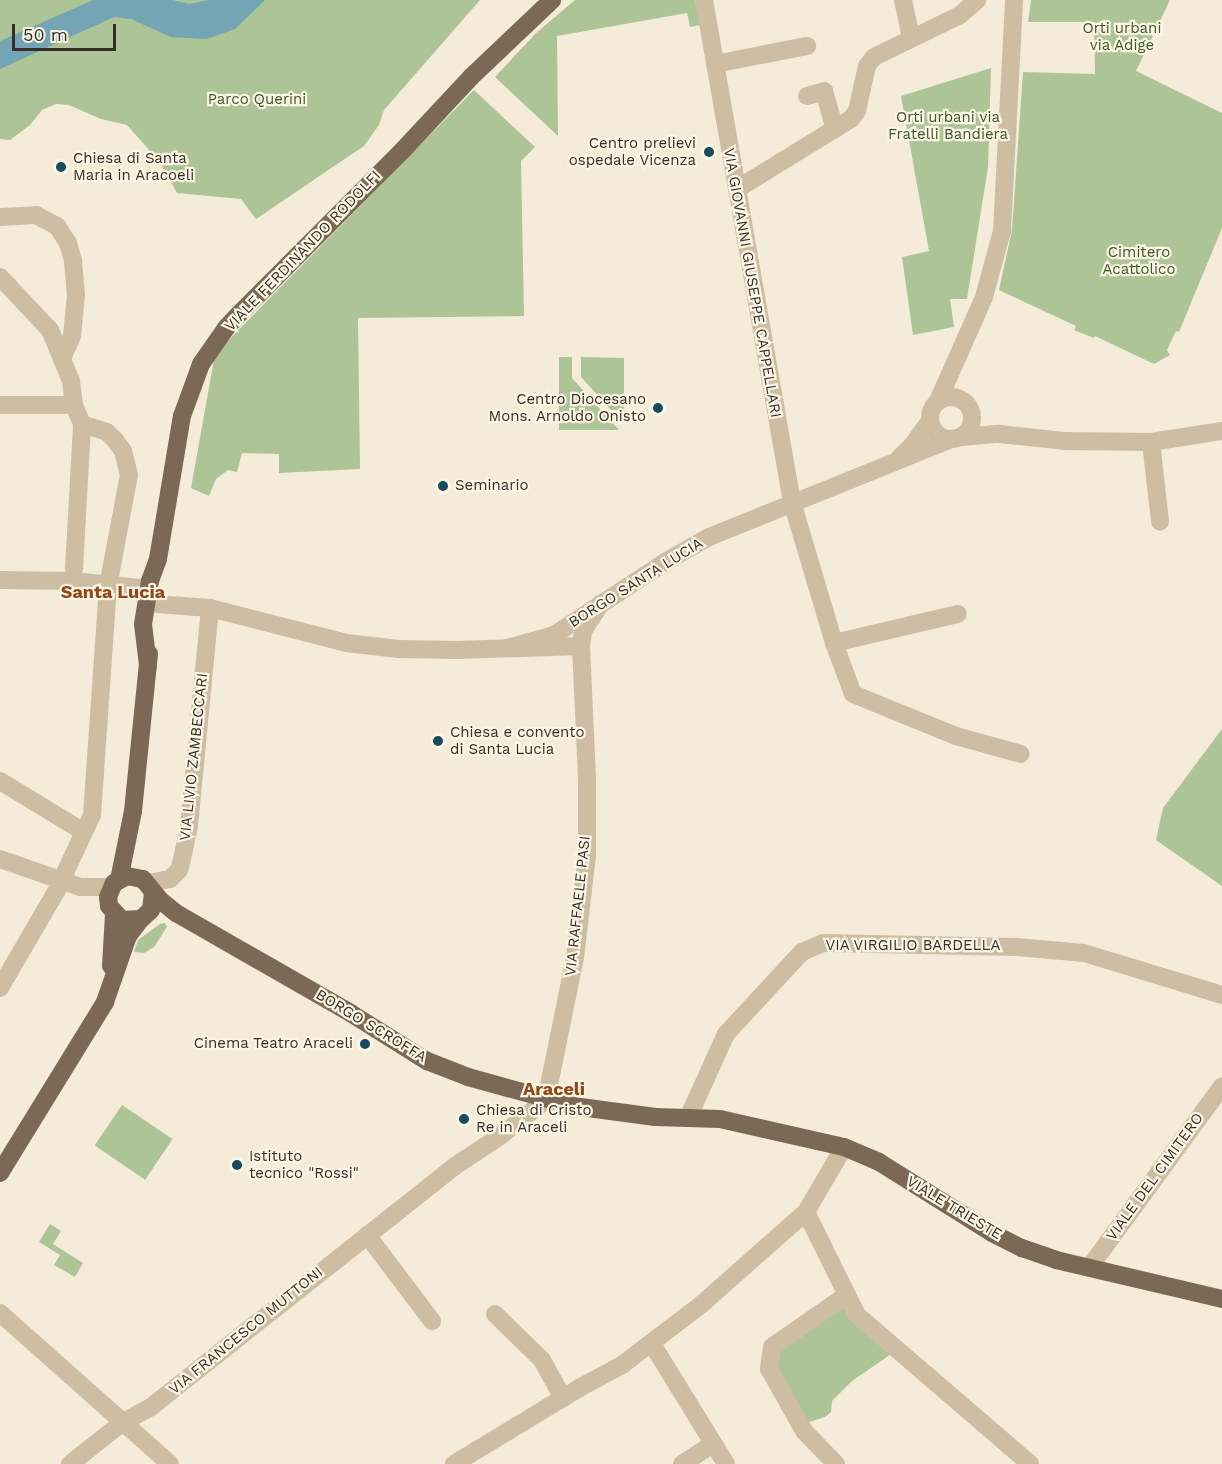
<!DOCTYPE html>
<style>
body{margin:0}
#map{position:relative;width:1222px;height:1464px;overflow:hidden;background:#f4ecd8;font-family:"Work Sans",sans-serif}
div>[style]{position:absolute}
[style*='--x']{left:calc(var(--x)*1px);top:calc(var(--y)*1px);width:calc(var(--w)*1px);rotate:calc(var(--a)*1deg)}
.green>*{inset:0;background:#adc497;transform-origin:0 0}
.water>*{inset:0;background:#74a5b4}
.minor>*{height:18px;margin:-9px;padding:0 9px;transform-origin:9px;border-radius:9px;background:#cdbea3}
.minor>.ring{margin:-9px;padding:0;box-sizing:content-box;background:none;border:18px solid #cdbea3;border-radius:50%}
.major>*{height:18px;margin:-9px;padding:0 9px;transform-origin:9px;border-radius:9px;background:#7b6955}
.dots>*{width:16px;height:16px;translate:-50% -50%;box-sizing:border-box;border:3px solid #fbf5e5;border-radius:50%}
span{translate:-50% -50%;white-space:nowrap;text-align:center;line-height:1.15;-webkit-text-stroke:4.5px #fbf5e5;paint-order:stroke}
.park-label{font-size:15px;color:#3d5827}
.poi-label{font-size:15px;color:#372e26}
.right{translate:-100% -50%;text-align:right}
.left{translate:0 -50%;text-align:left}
.street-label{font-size:15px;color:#372e26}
.quarter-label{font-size:18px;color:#8f4916;font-weight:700}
.scale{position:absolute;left:12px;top:24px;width:104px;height:27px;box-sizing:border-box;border:3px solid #372e26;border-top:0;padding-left:8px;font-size:18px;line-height:21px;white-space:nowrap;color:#372e26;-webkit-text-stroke:4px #fbf5e5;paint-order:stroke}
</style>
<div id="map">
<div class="green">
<div style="clip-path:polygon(0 0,480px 0,384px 110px,379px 125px,364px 146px,256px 219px,241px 199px,177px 193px,159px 161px,127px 125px,101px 119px,69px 105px,56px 104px,42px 110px,30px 125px,10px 140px,0 139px)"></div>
<div style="clip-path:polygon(575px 0,695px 0,700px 25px,690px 27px,687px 13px,557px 36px,558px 136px,495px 77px,536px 33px)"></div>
<div style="clip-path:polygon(1031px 0,1170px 0,1136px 71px,1222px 113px,1222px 228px,1179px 332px,1176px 331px,1167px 350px,1170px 355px,1154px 364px,1095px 336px,1094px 338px,1074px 330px,1076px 326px,999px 290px,1012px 230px,1023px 72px,1095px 74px,1094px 22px,1028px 22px)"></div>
<div style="clip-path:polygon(991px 68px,988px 167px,967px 299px,950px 299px,954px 327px,913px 335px,902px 257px,929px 251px,901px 96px)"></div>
<div style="clip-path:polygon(474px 90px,535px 147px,521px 161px,524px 316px,358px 318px,360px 469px,279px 473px,279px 454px,242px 453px,237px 472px,228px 470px,216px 479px,209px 496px,191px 488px,215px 354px)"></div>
<div style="clip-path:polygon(559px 357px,572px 357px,572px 378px,619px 430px,559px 430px)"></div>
<div style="clip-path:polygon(581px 357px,624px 358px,624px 410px,611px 410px,581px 377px)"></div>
<div style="clip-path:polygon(1222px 729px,1222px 886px,1156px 840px,1163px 808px)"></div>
<div style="clip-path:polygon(160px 924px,165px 923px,167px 927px,154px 947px,144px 953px,134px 952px,138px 940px)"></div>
<div style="left:122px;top:1105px;width:61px;height:49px;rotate:34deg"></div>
<div style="clip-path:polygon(50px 1224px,61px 1231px,53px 1244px,83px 1263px,75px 1277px,54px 1265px,60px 1255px,39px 1242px)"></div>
<div style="clip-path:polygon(845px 1296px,897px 1350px,852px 1381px,832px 1401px,831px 1412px,825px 1417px,800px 1425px,769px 1369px,772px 1347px)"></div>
</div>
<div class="water">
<div style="clip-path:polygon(93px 0,173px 0,189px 4px,209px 0,265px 0,235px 29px,207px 39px,171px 37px,131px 19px,114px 17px,0 69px,0 41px)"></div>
</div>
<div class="minor">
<div style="--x:704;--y:0;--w:510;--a:80.06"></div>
<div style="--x:792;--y:502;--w:147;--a:73.4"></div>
<div style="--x:834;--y:643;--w:54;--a:69.6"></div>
<div style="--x:853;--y:694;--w:111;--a:22.2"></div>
<div style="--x:956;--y:736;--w:67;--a:15.5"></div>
<div style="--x:903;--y:0;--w:39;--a:78"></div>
<div style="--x:715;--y:64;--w:94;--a:-11.1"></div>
<div style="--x:807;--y:96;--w:18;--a:-16"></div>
<div style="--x:824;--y:91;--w:40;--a:74"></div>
<div style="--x:737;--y:189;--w:134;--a:-31.6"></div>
<div style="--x:851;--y:119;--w:10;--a:-53"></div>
<div style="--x:857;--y:111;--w:46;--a:-77.5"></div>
<div style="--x:867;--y:66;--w:11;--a:-52"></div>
<div style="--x:874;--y:57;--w:96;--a:-26"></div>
<div style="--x:960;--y:15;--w:23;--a:-41"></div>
<div style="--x:0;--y:217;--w:36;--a:-3"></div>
<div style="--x:36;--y:215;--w:24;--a:28"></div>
<div style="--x:57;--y:226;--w:20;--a:57"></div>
<div style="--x:68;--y:243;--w:19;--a:74"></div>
<div style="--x:73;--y:261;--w:34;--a:85"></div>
<div style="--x:76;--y:295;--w:41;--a:95.6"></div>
<div style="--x:72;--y:336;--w:24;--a:114"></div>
<div style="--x:0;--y:277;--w:73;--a:46.7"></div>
<div style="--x:50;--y:330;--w:55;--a:67.6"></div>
<div style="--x:71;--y:381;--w:24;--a:83"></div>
<div style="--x:74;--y:405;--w:21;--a:67"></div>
<div class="ring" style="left:930px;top:397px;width:24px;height:24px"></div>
<div style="--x:938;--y:401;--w:114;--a:-66.1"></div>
<div style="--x:984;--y:297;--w:68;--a:-74.7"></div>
<div style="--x:1002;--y:231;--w:231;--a:-87"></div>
<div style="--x:0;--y:405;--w:74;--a:0"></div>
<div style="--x:962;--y:437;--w:37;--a:-5"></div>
<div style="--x:999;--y:434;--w:65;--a:6.1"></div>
<div style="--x:1064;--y:441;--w:87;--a:0.7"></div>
<div style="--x:1151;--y:442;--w:72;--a:-8.8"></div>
<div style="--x:1151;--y:442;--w:80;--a:83.5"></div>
<div style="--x:899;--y:458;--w:16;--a:-43"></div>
<div style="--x:911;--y:447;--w:32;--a:-54"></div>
<div style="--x:74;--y:569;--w:145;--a:-86.8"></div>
<div style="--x:0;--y:580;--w:73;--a:0.8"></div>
<div style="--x:73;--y:581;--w:76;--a:6"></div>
<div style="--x:156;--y:604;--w:54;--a:4.2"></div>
<div style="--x:210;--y:608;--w:140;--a:14.4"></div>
<div style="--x:346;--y:643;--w:53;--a:6.5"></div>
<div style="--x:399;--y:649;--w:58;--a:1"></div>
<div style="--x:457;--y:650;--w:124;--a:-1.8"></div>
<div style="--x:834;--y:643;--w:127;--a:-13.2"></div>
<div style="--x:507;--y:648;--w:49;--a:-15.5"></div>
<div style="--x:554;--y:635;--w:133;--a:-33.3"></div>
<div style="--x:665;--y:562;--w:51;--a:-29.6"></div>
<div style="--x:709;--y:537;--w:259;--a:-22"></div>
<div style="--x:0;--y:781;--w:98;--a:31.3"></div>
<div style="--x:0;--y:859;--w:85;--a:19.3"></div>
<div style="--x:80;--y:887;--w:31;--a:0"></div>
<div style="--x:148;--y:883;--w:22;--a:-10"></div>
<div style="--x:170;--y:879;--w:13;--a:-45"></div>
<div style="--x:179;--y:870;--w:6;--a:-72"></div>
<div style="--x:181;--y:864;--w:39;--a:-78"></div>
<div style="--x:189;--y:826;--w:219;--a:-84.5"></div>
<div style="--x:0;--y:988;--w:113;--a:-59.8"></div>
<div style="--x:57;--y:890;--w:83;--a:-65"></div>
<div style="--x:92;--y:815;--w:230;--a:-86"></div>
<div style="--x:108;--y:586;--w:113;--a:-79.3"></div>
<div style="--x:129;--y:475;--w:25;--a:-104"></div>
<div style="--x:123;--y:451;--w:14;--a:-126"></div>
<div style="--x:115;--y:440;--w:11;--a:-135"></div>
<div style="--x:107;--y:432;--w:26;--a:-162"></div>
<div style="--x:688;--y:1118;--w:92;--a:-65.7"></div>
<div style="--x:726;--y:1034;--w:112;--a:-47.2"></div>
<div style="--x:802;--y:952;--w:23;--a:-23"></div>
<div style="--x:823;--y:943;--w:194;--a:1.2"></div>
<div style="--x:1017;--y:947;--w:67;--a:5.1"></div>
<div style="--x:1084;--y:953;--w:144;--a:16.9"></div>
<div style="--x:806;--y:1212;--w:115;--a:63.7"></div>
<div style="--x:857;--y:1315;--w:228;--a:40.7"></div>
<div style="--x:367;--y:1235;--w:108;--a:52.9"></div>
<div style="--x:1089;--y:1268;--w:225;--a:-53.8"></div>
<div style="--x:0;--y:1313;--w:227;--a:41.6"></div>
<div style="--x:495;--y:1314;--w:66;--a:44.4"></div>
<div style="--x:542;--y:1360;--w:43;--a:61.1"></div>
<div style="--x:652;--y:1344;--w:141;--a:58.3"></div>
<div style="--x:70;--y:1464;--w:68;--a:-38.4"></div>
<div style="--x:123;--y:1422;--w:32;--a:-28"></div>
<div style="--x:151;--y:1407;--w:388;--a:-38.4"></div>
<div style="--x:455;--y:1166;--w:53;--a:-33.4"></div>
<div style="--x:499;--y:1137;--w:60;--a:-38.2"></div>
<div style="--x:546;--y:1100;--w:145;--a:-78.5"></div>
<div style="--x:575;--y:958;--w:103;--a:-83.3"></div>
<div style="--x:587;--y:856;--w:78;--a:-90"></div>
<div style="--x:587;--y:778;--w:132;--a:-92.6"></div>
<div style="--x:581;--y:646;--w:15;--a:-82"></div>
<div style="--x:583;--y:631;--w:33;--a:-57"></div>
<div style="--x:454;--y:1464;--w:149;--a:-31.2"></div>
<div style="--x:581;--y:1387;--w:47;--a:-28.2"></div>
<div style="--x:622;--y:1365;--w:102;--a:-37.4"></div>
<div style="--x:703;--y:1303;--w:137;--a:-41.5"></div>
<div style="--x:806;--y:1212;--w:75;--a:-59.7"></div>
<div style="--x:682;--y:1464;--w:37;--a:-33"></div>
<div style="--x:836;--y:1464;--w:46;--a:-134.1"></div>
<div style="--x:804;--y:1431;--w:71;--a:-119.4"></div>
<div style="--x:769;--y:1369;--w:22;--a:-82"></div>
<div style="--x:772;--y:1347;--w:89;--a:-34.9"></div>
</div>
<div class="major">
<div style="--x:148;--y:665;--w:41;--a:-97"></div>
<div style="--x:143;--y:624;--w:44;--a:-80.8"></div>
<div style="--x:150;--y:581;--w:23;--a:-70"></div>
<div style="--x:158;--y:559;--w:145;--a:-80.5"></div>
<div style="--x:182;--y:416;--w:55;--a:-69.9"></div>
<div style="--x:201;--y:364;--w:44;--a:-55.2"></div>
<div style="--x:226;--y:328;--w:21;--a:-47"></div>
<div style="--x:240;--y:313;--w:231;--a:-45"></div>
<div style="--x:403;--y:150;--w:100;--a:-47"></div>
<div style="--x:471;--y:77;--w:112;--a:-43.5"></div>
<div style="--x:119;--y:880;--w:70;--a:-78.5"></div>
<div style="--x:133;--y:811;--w:158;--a:-84.2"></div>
<div style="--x:153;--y:893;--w:17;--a:97"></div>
<div style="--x:151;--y:910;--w:13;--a:138"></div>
<div style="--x:141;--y:919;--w:19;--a:177"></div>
<div style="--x:122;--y:920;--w:19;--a:-133"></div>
<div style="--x:109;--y:906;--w:9;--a:-96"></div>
<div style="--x:108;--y:897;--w:15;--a:-67"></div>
<div style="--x:114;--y:883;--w:15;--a:-28"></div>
<div style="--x:127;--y:876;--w:16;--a:11"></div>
<div style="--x:143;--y:879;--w:27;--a:51"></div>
<div style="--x:160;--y:900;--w:21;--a:39"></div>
<div style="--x:176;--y:913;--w:203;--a:29.8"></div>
<div style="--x:352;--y:1014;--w:89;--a:32.1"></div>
<div style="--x:427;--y:1061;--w:44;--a:21.3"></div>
<div style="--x:468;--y:1077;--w:109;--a:15.4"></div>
<div style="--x:573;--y:1106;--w:83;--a:7.6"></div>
<div style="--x:655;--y:1117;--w:65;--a:1.8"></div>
<div style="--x:720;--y:1119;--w:127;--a:12.7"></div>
<div style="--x:844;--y:1147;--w:38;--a:23"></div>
<div style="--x:879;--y:1162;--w:133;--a:32.1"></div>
<div style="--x:992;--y:1233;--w:34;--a:27"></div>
<div style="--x:1022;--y:1248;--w:36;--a:19"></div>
<div style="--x:1056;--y:1260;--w:171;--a:13.2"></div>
<div style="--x:111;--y:966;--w:52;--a:-86.7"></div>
<div style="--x:0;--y:1173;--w:201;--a:-58.4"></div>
<div style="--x:105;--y:1002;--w:70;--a:-70.8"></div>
<div style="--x:128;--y:936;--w:21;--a:-53"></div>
</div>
<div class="dots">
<div style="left:709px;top:152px;background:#174b5d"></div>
<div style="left:61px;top:167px;background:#174b5d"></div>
<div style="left:658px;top:408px;background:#174b5d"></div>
<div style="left:443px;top:486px;background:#174b5d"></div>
<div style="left:438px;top:741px;background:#174b5d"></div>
<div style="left:365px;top:1044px;background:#174b5d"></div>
<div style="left:464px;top:1119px;background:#174b5d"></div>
<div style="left:237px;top:1165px;background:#174b5d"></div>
</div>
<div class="park-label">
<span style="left:1122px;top:37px">Orti urbani<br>via Adige</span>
<span style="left:257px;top:100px">Parco Querini</span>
<span style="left:948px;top:126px">Orti urbani via<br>Fratelli Bandiera</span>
<span style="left:1139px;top:261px">Cimitero<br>Acattolico</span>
</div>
<div class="poi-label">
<span class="right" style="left:696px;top:152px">Centro prelievi<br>ospedale Vicenza</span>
<span class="left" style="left:73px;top:167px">Chiesa di Santa<br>Maria in Aracoeli</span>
<span class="right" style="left:646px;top:408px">Centro Diocesano<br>Mons. Arnoldo Onisto</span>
<span class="left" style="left:455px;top:486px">Seminario</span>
<span class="left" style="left:450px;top:741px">Chiesa e convento<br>di Santa Lucia</span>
<span class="right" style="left:353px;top:1044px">Cinema Teatro Araceli</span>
<span class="left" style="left:476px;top:1119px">Chiesa di Cristo<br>Re in Araceli</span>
<span class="left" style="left:249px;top:1165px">Istituto<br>tecnico "Rossi"</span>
</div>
<div class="street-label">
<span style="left:303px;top:251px;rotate:-46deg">VIALE FERDINANDO RODOLFI</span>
<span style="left:752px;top:283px;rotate:80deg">VIA GIOVANNI GIUSEPPE CAPPELLARI</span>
<span style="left:636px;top:583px;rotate:-32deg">BORGO SANTA LUCIA</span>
<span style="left:194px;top:757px;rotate:-84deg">VIA LIVIO ZAMBECCARI</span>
<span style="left:578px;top:906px;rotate:-84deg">VIA RAFFAELE PASI</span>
<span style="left:913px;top:946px">VIA VIRGILIO BARDELLA</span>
<span style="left:371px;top:1026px;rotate:31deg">BORGO SCROFFA</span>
<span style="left:1155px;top:1177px;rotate:-54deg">VIALE DEL CIMITERO</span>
<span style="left:954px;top:1208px;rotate:31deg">VIALE TRIESTE</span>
<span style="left:246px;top:1331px;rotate:-39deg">VIA FRANCESCO MUTTONI</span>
</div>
<div class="quarter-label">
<span style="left:113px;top:592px">Santa Lucia</span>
<span style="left:554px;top:1089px">Araceli</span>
</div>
<div class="scale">50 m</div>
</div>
